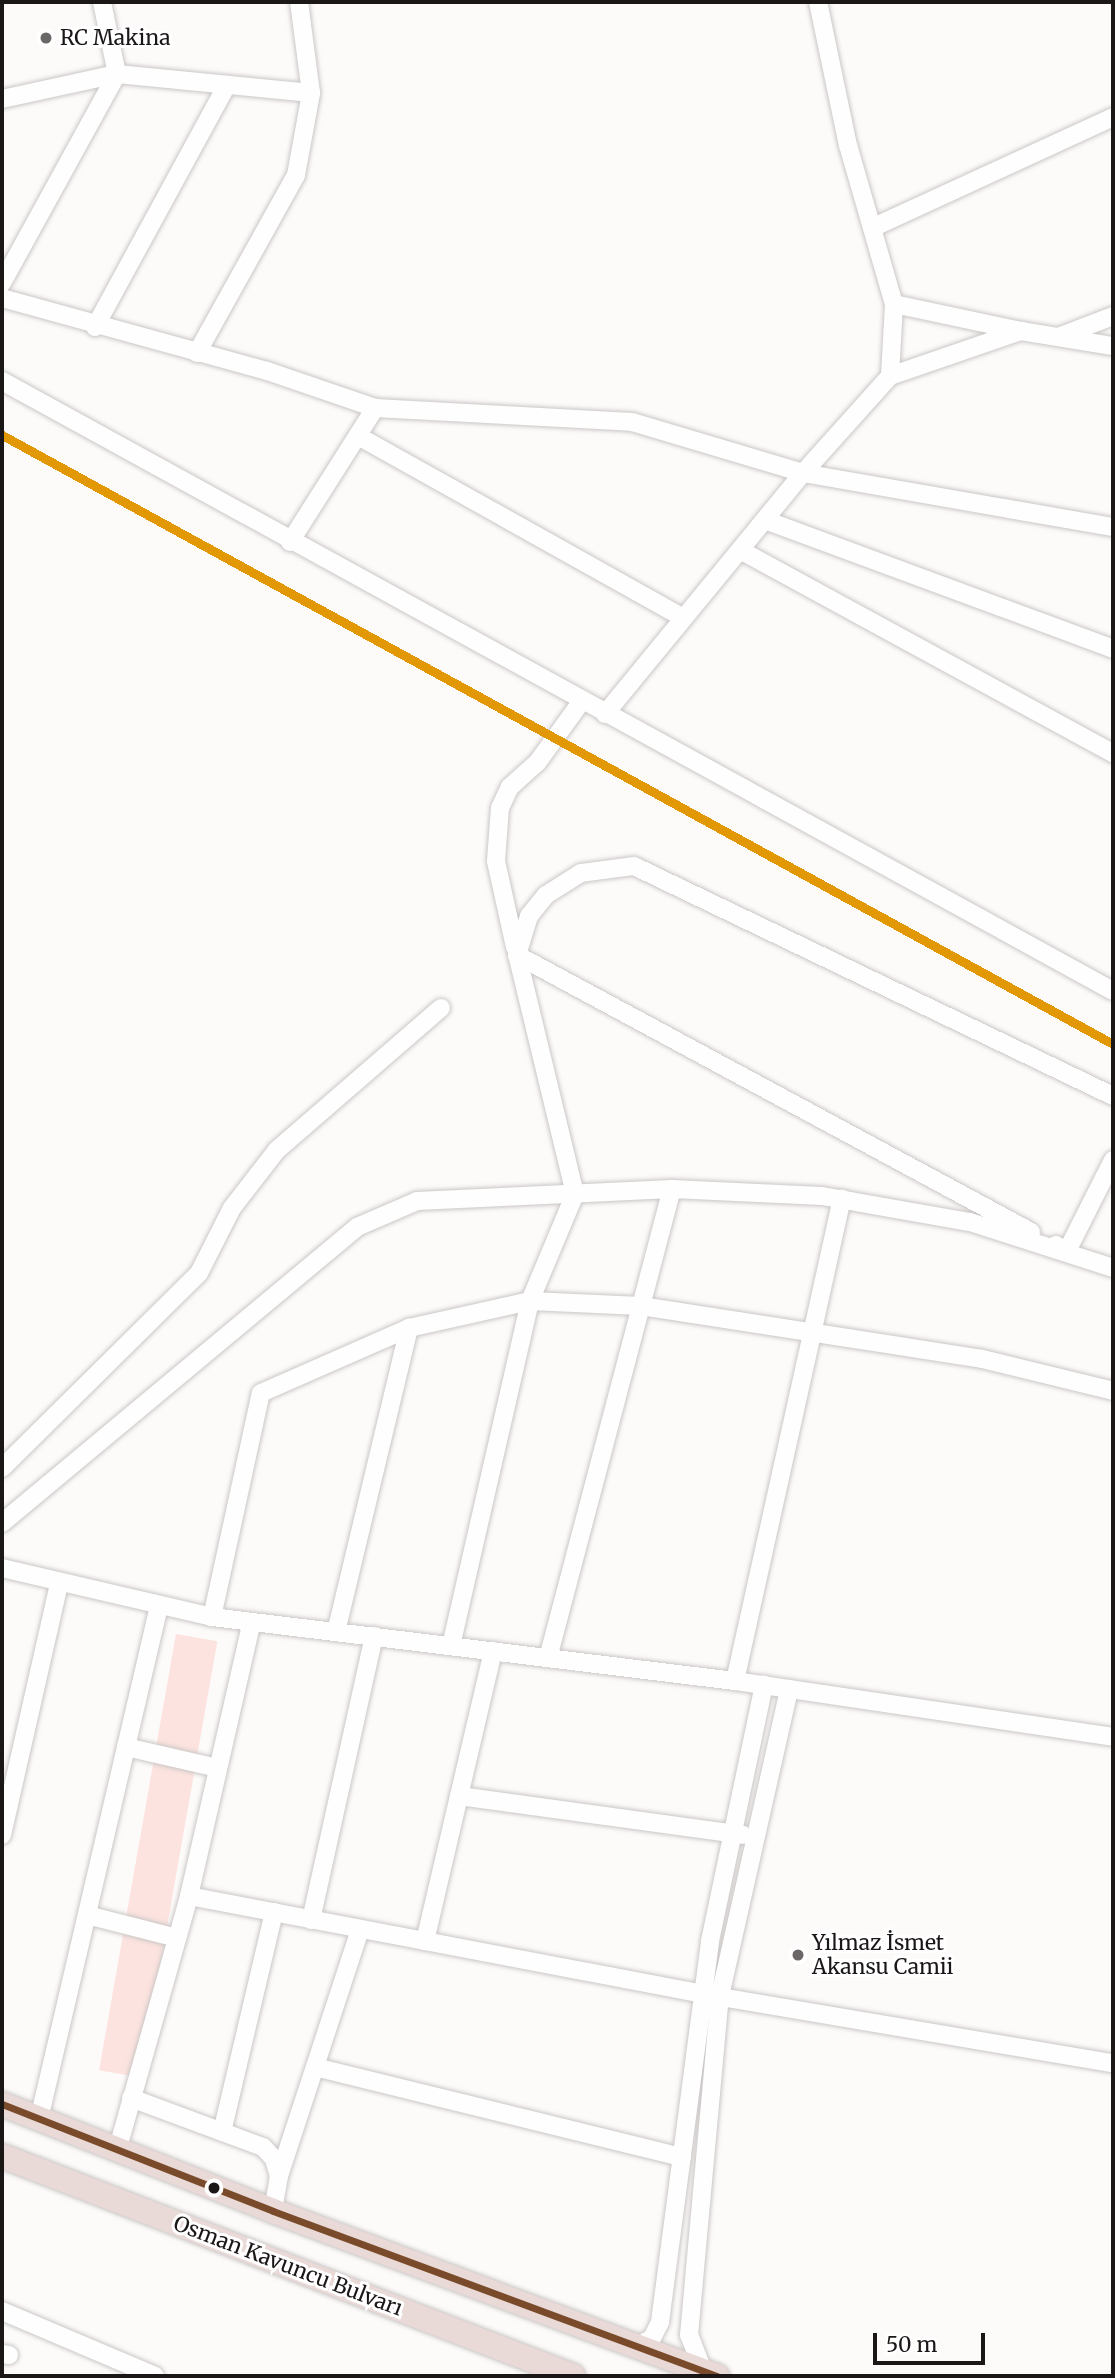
<!DOCTYPE html>
<meta charset="utf-8">
<style>
body{margin:0}
#map{position:relative;width:1115px;height:2378px;overflow:hidden;background:#fdfbfa;font-family:Merriweather,serif}
div>[style]{position:absolute}
[style*='--x']{left:calc(var(--x)*1px);top:calc(var(--y)*1px);width:calc(var(--w)*1px);rotate:calc(var(--a)*1deg)}
.green>*{inset:0;background:#fce3df;transform-origin:0 0}
.roads{filter:drop-shadow(0 0 2px #cac7c6) drop-shadow(0 0 2px #cac7c6)}
.minor>*{height:18px;margin:-9px;padding:0 9px;transform-origin:9px;border-radius:9px;background:#fffefe}
.highway>*{height:24px;margin:-12px;padding:0 12px;transform-origin:12px;border-radius:12px;background:#e9d9d7}
.bus-1>*{height:7px;margin:-3.5px;padding:0 3.5px;transform-origin:3.5px;border-radius:3.5px;background:#7a4b2a}
.rail-1>*{height:9px;margin:-4.5px;padding:0 4.5px;transform-origin:4.5px;border-radius:4.5px;background:#e19802}
.dots>*{width:19px;height:19px;translate:-50% -50%;box-sizing:border-box;border:4px solid #fff;border-radius:50%}
span{translate:-50% -50%;white-space:nowrap;text-align:center;line-height:1.15;-webkit-text-stroke:6px #fff;paint-order:stroke}
.poi-label{font-size:21px;color:#1b1717}
.left{translate:0 -50%;text-align:left}
.street-label{font-size:21px;color:#1b1717}
.frame{position:absolute;inset:0;border:4px solid #1b1717;pointer-events:none}
.scale{position:absolute;left:873px;top:2333px;width:112px;height:32px;box-sizing:border-box;border:4px solid #1b1717;border-top:0;padding-left:9px;font-size:21px;line-height:24px;white-space:nowrap;color:#1b1717;-webkit-text-stroke:5px #fff;paint-order:stroke}
</style>
<div id="map">
<div class="green">
<div style="left:176px;top:1634px;width:42px;height:443px;rotate:10deg"></div>
</div>
<div class="roads">
<div class="minor">
<div style="--x:818;--y:2;--w:146;--a:78.2"></div>
<div style="--x:848;--y:145;--w:166;--a:73.9"></div>
<div style="--x:894;--y:304;--w:72;--a:93.2"></div>
<div style="--x:2;--y:99;--w:118;--a:-12.3"></div>
<div style="--x:117;--y:74;--w:195;--a:5.6"></div>
<div style="--x:874;--y:227;--w:263;--a:-24.7"></div>
<div style="--x:2;--y:283;--w:239;--a:-61.2"></div>
<div style="--x:117;--y:74;--w:74;--a:-101.8"></div>
<div style="--x:2;--y:298;--w:275;--a:15.4"></div>
<div style="--x:267;--y:371;--w:114;--a:18.9"></div>
<div style="--x:375;--y:408;--w:257;--a:3.1"></div>
<div style="--x:632;--y:422;--w:178;--a:16.6"></div>
<div style="--x:803;--y:473;--w:315;--a:9.9"></div>
<div style="--x:894;--y:304;--w:130;--a:12"></div>
<div style="--x:95;--y:327;--w:276;--a:-61.4"></div>
<div style="--x:1061;--y:336;--w:56;--a:-21"></div>
<div style="--x:197;--y:353;--w:204;--a:-60.9"></div>
<div style="--x:296;--y:175;--w:83;--a:-79.6"></div>
<div style="--x:311;--y:93;--w:92;--a:-97.5"></div>
<div style="--x:2;--y:381;--w:1267;--a:28.77"></div>
<div style="--x:358;--y:436;--w:372;--a:29.2"></div>
<div style="--x:765;--y:520;--w:371;--a:20.3"></div>
<div style="--x:290;--y:542;--w:159;--a:-57.6"></div>
<div style="--x:740;--y:550;--w:425;--a:28.6"></div>
<div style="--x:605;--y:714;--w:312;--a:-50.6"></div>
<div style="--x:803;--y:473;--w:130;--a:-48.1"></div>
<div style="--x:890;--y:376;--w:139;--a:-19"></div>
<div style="--x:1021;--y:331;--w:93;--a:9.3"></div>
<div style="--x:515;--y:947;--w:88;--a:-102.5"></div>
<div style="--x:496;--y:861;--w:53;--a:-85.7"></div>
<div style="--x:500;--y:808;--w:23;--a:-65"></div>
<div style="--x:510;--y:787;--w:36;--a:-42"></div>
<div style="--x:537;--y:763;--w:75;--a:-54.2"></div>
<div style="--x:517;--y:955;--w:584;--a:28.32"></div>
<div style="--x:1056;--y:1245;--w:13;--a:29"></div>
<div style="--x:1067;--y:1251;--w:102;--a:-63.2"></div>
<div style="--x:2;--y:1468;--w:277;--a:-44.7"></div>
<div style="--x:199;--y:1273;--w:73;--a:-63.1"></div>
<div style="--x:232;--y:1208;--w:73;--a:-52.2"></div>
<div style="--x:277;--y:1150;--w:217;--a:-40.9"></div>
<div style="--x:2;--y:1523;--w:462;--a:-39.8"></div>
<div style="--x:357;--y:1227;--w:65;--a:-23.4"></div>
<div style="--x:417;--y:1201;--w:255;--a:-2.7"></div>
<div style="--x:672;--y:1189;--w:150;--a:2.7"></div>
<div style="--x:822;--y:1196;--w:150;--a:10"></div>
<div style="--x:970;--y:1222;--w:150;--a:17.8"></div>
<div style="--x:2;--y:1568;--w:216;--a:13.1"></div>
<div style="--x:212;--y:1617;--w:527;--a:6.98"></div>
<div style="--x:735;--y:1681;--w:382;--a:8.4"></div>
<div style="--x:212;--y:1617;--w:229;--a:-77.7"></div>
<div style="--x:261;--y:1393;--w:162;--a:-23.7"></div>
<div style="--x:409;--y:1328;--w:124;--a:-12.6"></div>
<div style="--x:530;--y:1301;--w:111;--a:2.6"></div>
<div style="--x:641;--y:1306;--w:345;--a:8.8"></div>
<div style="--x:982;--y:1359;--w:135;--a:13.7"></div>
<div style="--x:336;--y:1632;--w:313;--a:-76.5"></div>
<div style="--x:451;--y:1646;--w:354;--a:-77.1"></div>
<div style="--x:530;--y:1301;--w:116;--a:-67.2"></div>
<div style="--x:575;--y:1194;--w:246;--a:-103.6"></div>
<div style="--x:517;--y:955;--w:41;--a:-72.9"></div>
<div style="--x:529;--y:916;--w:27;--a:-51"></div>
<div style="--x:546;--y:895;--w:41;--a:-32.2"></div>
<div style="--x:581;--y:873;--w:53;--a:-7.5"></div>
<div style="--x:634;--y:866;--w:531;--a:25.65"></div>
<div style="--x:548;--y:1658;--w:485;--a:-75.2"></div>
<div style="--x:735;--y:1681;--w:494;--a:-77.5"></div>
<div style="--x:126;--y:1747;--w:94;--a:12.9"></div>
<div style="--x:459;--y:1796;--w:287;--a:7.8"></div>
<div style="--x:2;--y:1835;--w:257;--a:-77.2"></div>
<div style="--x:189;--y:1896;--w:523;--a:10.79"></div>
<div style="--x:703;--y:1994;--w:416;--a:9.6"></div>
<div style="--x:87;--y:1915;--w:93;--a:14.3"></div>
<div style="--x:311;--y:1920;--w:291;--a:-77.5"></div>
<div style="--x:425;--y:1941;--w:298;--a:-76.8"></div>
<div style="--x:315;--y:2067;--w:378;--a:13.8"></div>
<div style="--x:131;--y:2098;--w:141;--a:20.4"></div>
<div style="--x:263;--y:2147;--w:16;--a:47"></div>
<div style="--x:274;--y:2159;--w:18;--a:74"></div>
<div style="--x:279;--y:2176;--w:36;--a:100"></div>
<div style="--x:39;--y:2119;--w:527;--a:-76.83"></div>
<div style="--x:222;--y:2132;--w:226;--a:-76.7"></div>
<div style="--x:117;--y:2151;--w:265;--a:-74.2"></div>
<div style="--x:189;--y:1896;--w:281;--a:-77.1"></div>
<div style="--x:279;--y:2176;--w:260;--a:-71.8"></div>
<div style="--x:2;--y:2311;--w:166;--a:23"></div>
<div style="--x:636;--y:2347;--w:18;--a:-29"></div>
<div style="--x:652;--y:2338;--w:18;--a:-63"></div>
<div style="--x:660;--y:2322;--w:384;--a:-82.5"></div>
<div style="--x:710;--y:1941;--w:262;--a:-78.1"></div>
<div style="--x:2;--y:2354;--w:7;--a:8"></div>
<div style="--x:703;--y:2371;--w:39;--a:-111"></div>
<div style="--x:689;--y:2335;--w:340;--a:-84.8"></div>
<div style="--x:720;--y:1996;--w:315;--a:-77.3"></div>
</div>
<div class="highway">
<div style="--x:2;--y:2104;--w:291;--a:21.5"></div>
<div style="--x:273;--y:2211;--w:474;--a:20.4"></div>
<div style="--x:2;--y:2156;--w:612;--a:21.07"></div>
</div>
</div>
<div class="bus-1">
<div style="--x:2;--y:2104;--w:291;--a:21.5"></div>
<div style="--x:273;--y:2211;--w:474;--a:20.4"></div>
</div>
<div class="rail-1">
<div style="--x:2;--y:435;--w:1267;--a:28.73"></div>
</div>
<div class="dots">
<div style="left:46px;top:38px;background:#6a6766"></div>
<div style="left:798px;top:1955px;background:#6a6766"></div>
<div style="left:214px;top:2188px;background:#1b1717"></div>
</div>
<div class="poi-label">
<span class="left" style="left:60px;top:38px">RC Makina</span>
<span class="left" style="left:812px;top:1955px">Yılmaz İsmet<br>Akansu Camii</span>
</div>
<div class="street-label">
<span style="left:288px;top:2266px;rotate:21deg">Osman Kavuncu Bulvarı</span>
</div>
<div class="frame"></div>
<div class="scale">50 m</div>
</div>
